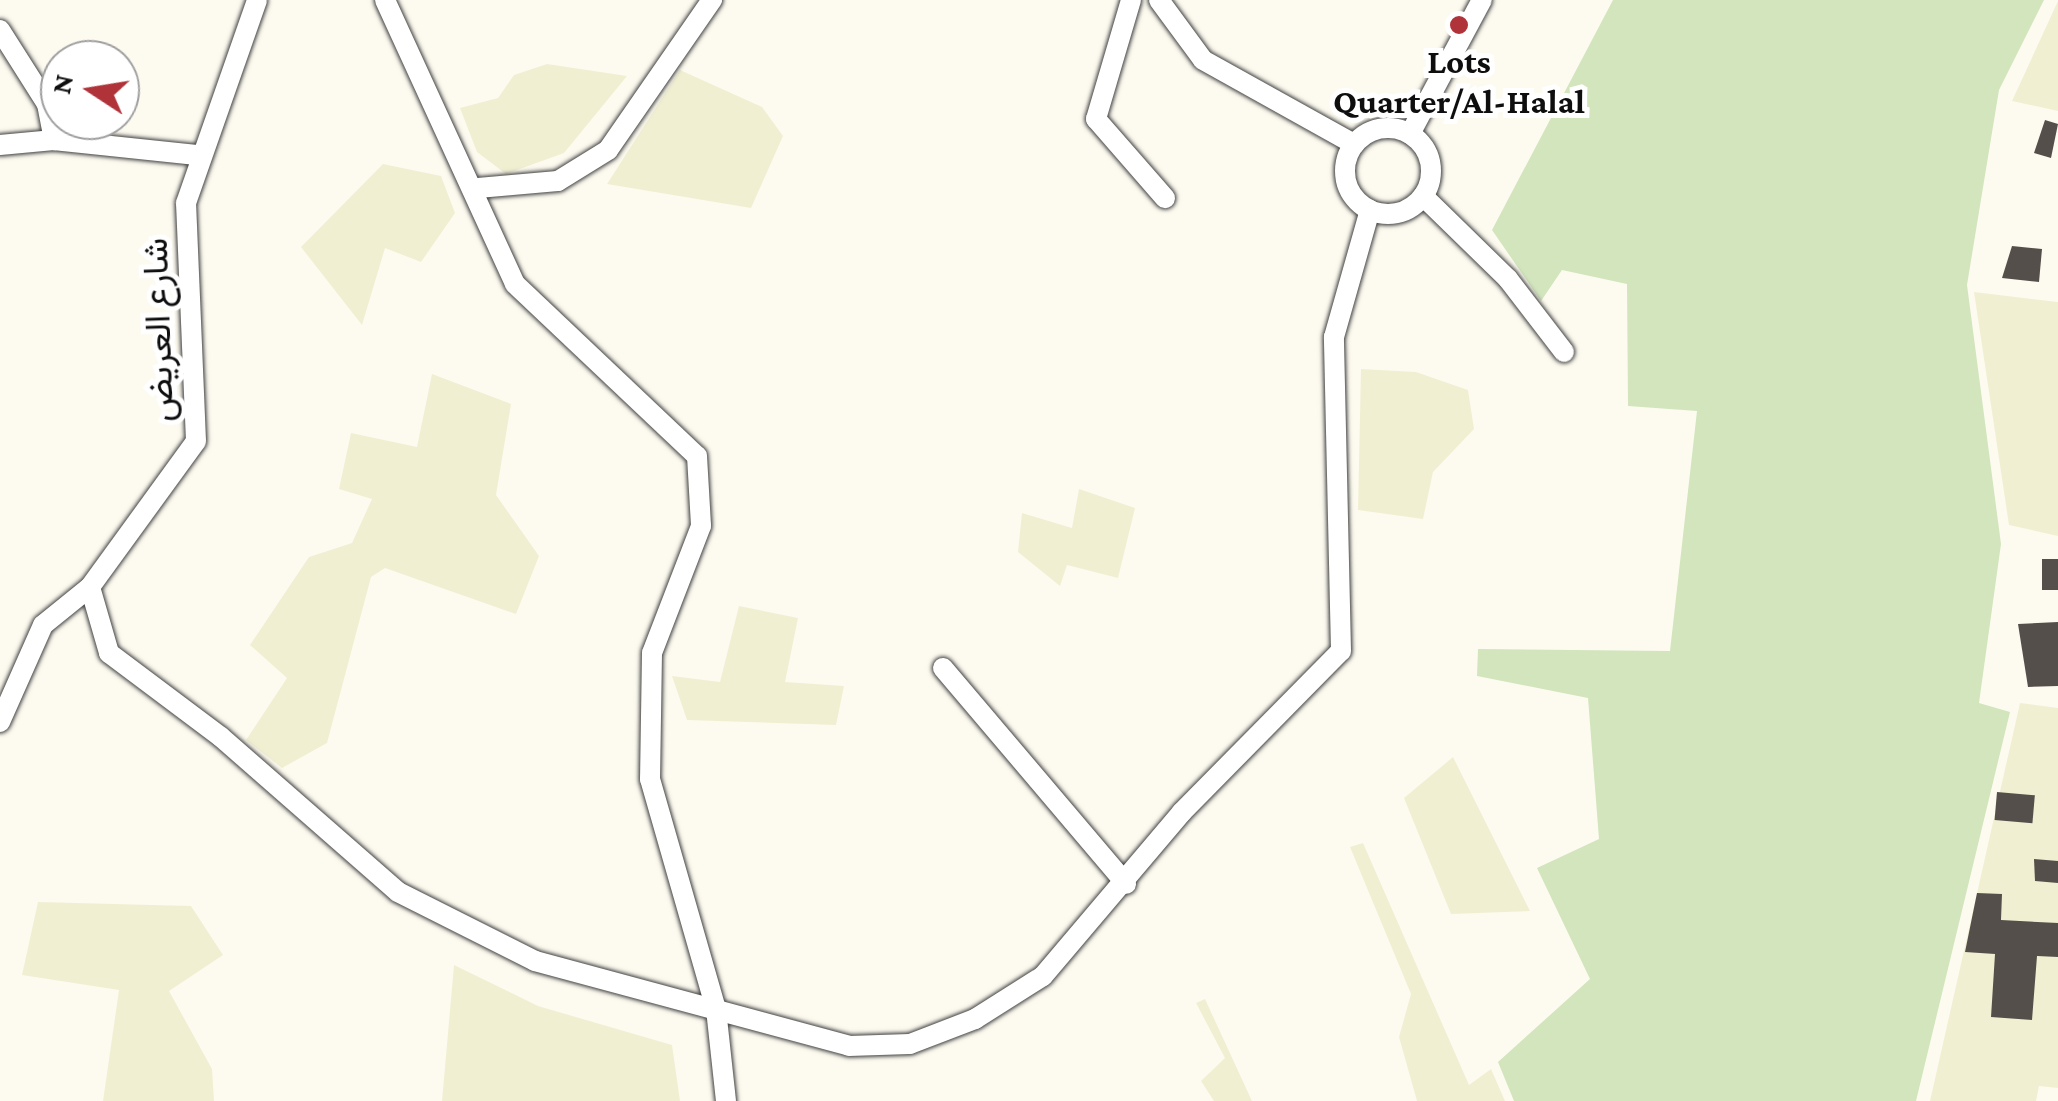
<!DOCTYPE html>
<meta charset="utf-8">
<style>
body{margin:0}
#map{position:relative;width:2058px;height:1101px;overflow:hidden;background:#fdfbf0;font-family:"Crimson Pro",Vazirmatn,serif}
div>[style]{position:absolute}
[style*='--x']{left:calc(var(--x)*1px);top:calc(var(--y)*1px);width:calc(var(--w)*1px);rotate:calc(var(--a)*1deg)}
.farmland>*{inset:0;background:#f1efd2}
.green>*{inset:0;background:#d2e5bd}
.building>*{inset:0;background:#554f4b;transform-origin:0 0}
.roads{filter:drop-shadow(0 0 2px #414141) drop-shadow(0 0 2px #414141)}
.street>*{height:20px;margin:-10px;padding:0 10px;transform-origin:10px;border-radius:10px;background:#fff}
.street>.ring{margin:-10px;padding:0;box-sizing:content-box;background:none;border:20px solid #fff;border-radius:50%}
.dots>*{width:28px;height:28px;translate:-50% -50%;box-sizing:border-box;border:5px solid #fff;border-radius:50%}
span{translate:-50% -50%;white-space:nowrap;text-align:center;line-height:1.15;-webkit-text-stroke:10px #fff;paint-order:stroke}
.poi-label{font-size:35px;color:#0e0e0e;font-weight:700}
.street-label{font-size:35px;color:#0e0e0e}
.north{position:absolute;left:40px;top:40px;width:100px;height:100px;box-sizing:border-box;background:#fff;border:2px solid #9f9f9f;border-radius:50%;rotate:282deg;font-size:28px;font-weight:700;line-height:40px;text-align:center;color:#0e0e0e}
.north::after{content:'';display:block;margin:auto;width:35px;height:45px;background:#b0333a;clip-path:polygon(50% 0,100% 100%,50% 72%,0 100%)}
</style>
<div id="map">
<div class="farmland">
<div style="clip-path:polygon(2058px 1px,2058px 111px,2012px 101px)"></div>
<div style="clip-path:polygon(547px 64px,627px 76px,564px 153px,506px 174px,477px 152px,460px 108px,498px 98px,514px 75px)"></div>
<div style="clip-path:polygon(680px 70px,762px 107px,783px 136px,751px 208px,607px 184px)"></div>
<div style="clip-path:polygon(383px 164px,441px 176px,455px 213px,421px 262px,385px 248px,362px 325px,301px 247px)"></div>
<div style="clip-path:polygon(1974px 292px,2058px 302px,2058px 536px,2009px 525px)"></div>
<div style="clip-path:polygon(1361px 369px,1416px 372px,1468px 390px,1474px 429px,1433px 472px,1423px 519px,1358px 510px)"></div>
<div style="clip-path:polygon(432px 374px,511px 404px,496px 495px,539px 556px,516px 614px,385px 568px,371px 577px,327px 743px,282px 768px,246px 740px,287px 678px,250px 645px,309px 557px,352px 543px,372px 499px,339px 489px,351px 433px,417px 447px)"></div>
<div style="clip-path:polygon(1079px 489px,1135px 508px,1118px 578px,1067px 565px,1060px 586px,1018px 552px,1022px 513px,1072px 528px)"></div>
<div style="clip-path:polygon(739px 606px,798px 618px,785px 682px,844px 686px,836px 725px,687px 720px,672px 676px,720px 682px)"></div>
<div style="clip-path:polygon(2020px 703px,2058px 708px,2058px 1088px,2039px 1086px,2036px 1101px,1930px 1101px)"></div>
<div style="clip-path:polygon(1453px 757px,1530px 911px,1451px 914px,1404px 798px)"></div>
<div style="clip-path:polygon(1363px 843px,1469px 1085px,1491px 1069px,1505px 1101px,1417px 1101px,1399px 1037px,1411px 994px,1350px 847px)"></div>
<div style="clip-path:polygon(38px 902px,191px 906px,223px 955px,169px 991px,212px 1069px,214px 1101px,103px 1101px,119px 990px,22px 975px)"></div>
<div style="clip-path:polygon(454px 965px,538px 1006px,672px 1045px,680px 1101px,442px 1101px)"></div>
<div style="clip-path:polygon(1205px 999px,1252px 1101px,1214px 1101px,1201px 1081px,1225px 1058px,1196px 1003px)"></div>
</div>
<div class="green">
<div style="clip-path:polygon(1613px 0,2044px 0,1999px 90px,1967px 285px,2001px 544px,1979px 703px,2010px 712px,1916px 1101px,1514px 1101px,1498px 1062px,1590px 979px,1537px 868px,1599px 839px,1588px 698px,1477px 676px,1478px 649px,1670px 651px,1697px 411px,1628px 406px,1627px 284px,1562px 270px,1541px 301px,1492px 230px)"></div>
</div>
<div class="building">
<div style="clip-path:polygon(2045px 120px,2058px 124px,2051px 158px,2034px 153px)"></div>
<div style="clip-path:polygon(2012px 246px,2042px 249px,2039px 282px,2002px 278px)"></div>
<div style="left:2058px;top:559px;width:31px;height:16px;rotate:90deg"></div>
<div style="clip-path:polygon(2058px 622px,2058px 686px,2028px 687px,2018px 624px)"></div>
<div style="left:1997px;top:792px;width:38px;height:28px;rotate:5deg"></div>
<div style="clip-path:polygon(2034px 859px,2058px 861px,2058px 883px,2035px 881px)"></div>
<div style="clip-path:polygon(1977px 893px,2002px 894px,2001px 920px,2058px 923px,2058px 957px,2037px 956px,2032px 1020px,1991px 1017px,1995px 954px,1965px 952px)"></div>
</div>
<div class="roads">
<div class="street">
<div style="--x:385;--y:0;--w:312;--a:65.4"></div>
<div style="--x:515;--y:284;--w:250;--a:43.4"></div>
<div style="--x:697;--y:456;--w:70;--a:86.7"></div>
<div style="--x:701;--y:526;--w:136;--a:111.1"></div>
<div style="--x:652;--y:653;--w:126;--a:90.9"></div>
<div style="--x:650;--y:779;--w:239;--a:74"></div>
<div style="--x:716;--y:1009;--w:93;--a:83.8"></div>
<div style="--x:1131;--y:0;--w:124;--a:106.4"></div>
<div style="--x:1096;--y:119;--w:105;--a:48.9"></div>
<div style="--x:1159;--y:0;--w:74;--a:53.7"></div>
<div style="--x:1203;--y:60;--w:173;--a:29.1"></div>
<div style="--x:0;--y:30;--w:88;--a:57.6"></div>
<div style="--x:47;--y:104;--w:37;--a:79"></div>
<div class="ring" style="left:1345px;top:128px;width:66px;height:66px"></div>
<div style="--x:1410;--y:134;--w:152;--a:-61.8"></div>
<div style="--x:0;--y:145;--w:54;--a:-5.3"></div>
<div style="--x:54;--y:140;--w:143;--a:6"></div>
<div style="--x:478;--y:188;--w:80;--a:-5"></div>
<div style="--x:558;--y:181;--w:59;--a:-31.8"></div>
<div style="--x:608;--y:150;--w:183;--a:-55.3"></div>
<div style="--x:1423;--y:196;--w:119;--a:44.3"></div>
<div style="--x:1508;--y:279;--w:92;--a:52.5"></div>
<div style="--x:90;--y:587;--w:69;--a:73.9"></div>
<div style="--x:109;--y:653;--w:140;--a:36.9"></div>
<div style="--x:221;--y:737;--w:235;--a:41.2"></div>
<div style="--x:398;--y:892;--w:153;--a:26.7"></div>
<div style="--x:535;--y:961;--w:325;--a:15.1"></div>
<div style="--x:849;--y:1046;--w:61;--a:-1.9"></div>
<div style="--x:910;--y:1044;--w:70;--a:-21"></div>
<div style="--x:975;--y:1019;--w:80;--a:-32.3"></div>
<div style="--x:1043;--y:976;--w:215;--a:-49.7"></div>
<div style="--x:1182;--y:812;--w:226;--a:-45.4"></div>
<div style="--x:1341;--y:651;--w:314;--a:-91.3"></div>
<div style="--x:1334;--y:337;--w:132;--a:-74.2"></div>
<div style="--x:943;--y:668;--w:283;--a:49.7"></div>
<div style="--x:0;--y:722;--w:106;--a:-66.1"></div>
<div style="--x:43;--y:625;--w:60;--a:-39"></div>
<div style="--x:90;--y:587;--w:180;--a:-54"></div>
<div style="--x:196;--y:441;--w:238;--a:-92.4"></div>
<div style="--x:186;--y:203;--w:215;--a:-70.7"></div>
</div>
</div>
<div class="dots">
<div style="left:1459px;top:25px;background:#b0333a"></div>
</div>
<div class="poi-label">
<span style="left:1459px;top:82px">Lots<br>Quarter/Al-Halal</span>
</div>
<div class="street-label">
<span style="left:159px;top:330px;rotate:-92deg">شارع العريض</span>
</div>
<div class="north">N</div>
</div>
